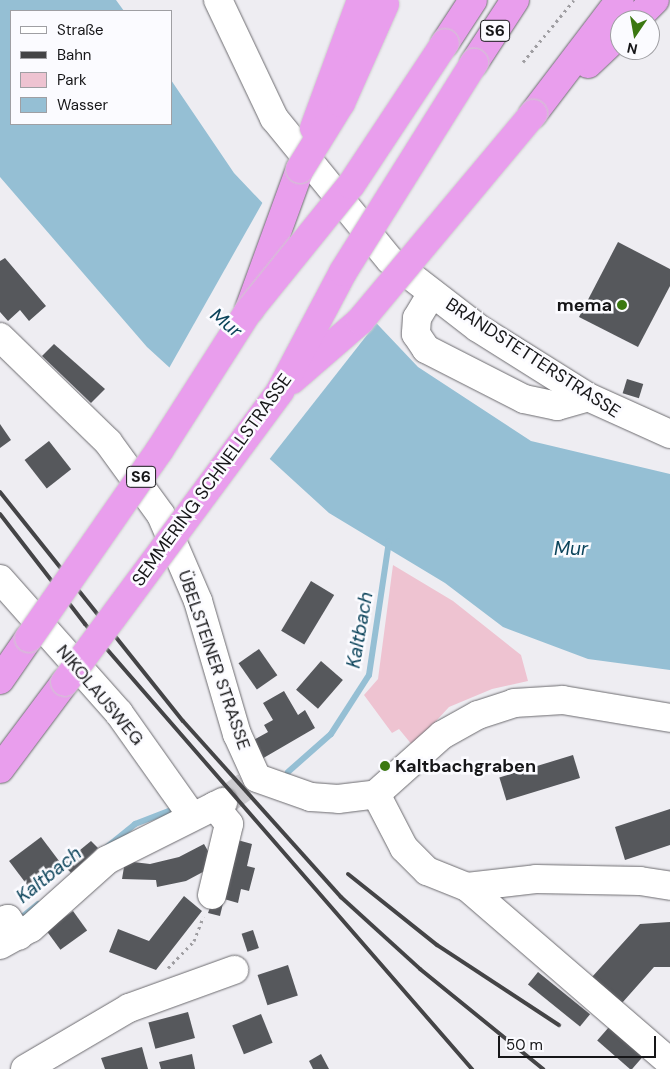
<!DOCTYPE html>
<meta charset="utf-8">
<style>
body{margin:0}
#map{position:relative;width:670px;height:1069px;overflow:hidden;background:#eeedf2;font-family:"DM Sans",sans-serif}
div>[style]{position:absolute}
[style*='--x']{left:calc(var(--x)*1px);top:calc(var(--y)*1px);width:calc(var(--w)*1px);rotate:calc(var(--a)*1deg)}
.green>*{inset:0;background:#eec3d1}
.water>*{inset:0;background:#95bfd4}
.pier>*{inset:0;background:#eeedf2}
.stream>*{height:6px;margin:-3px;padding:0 3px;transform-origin:3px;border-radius:3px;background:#95bfd4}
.building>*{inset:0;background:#56585c;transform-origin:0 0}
.minor-tunnel>*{height:28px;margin-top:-14px;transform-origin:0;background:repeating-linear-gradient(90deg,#cecdd1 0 28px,transparent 0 42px)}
.path>*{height:3px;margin-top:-1.5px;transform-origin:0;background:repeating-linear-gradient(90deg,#9f9ea2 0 2.5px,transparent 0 6.5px)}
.roads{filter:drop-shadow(0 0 1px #6d6c70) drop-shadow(0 0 1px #6d6c70)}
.minor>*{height:28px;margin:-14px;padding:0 14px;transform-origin:14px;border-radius:14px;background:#fff}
.highway>*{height:28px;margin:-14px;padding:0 14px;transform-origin:14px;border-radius:14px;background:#e99eed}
.rail>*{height:4px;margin:-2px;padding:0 2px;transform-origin:2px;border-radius:2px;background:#444446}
.bridges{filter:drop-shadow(0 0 1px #ccc) drop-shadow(0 0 1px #ccc)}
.highway-bridge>*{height:28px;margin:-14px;padding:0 14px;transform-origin:14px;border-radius:14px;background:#e99eed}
.dots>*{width:14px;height:14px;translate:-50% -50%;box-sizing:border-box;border:2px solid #fbfbff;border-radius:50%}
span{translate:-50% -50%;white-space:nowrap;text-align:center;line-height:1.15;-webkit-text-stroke:5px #fbfbff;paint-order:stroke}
.shield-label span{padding:1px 4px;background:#fbfbff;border:1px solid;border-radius:4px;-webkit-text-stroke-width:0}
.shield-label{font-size:16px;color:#161618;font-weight:700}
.poi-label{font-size:18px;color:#161618;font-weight:700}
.right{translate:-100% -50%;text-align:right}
.left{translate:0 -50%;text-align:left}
.street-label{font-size:18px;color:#161618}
.water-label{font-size:19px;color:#0c445b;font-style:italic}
.legend{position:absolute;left:10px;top:10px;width:162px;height:115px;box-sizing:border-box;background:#fbfbff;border:1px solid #9f9fa3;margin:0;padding:6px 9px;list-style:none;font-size:15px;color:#161618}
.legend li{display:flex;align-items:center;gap:10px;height:25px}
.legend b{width:25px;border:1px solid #9f9fa3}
.north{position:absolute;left:610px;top:10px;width:50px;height:50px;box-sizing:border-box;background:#fbfbff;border:1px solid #9f9fa3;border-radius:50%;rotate:192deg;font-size:14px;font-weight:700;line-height:20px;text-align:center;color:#161618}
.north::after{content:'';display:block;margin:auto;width:18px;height:22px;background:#3b7811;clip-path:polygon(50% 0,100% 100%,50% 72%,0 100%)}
.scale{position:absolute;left:498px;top:1036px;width:158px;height:22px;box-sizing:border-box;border:2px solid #161618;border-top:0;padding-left:6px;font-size:15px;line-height:18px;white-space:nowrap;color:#161618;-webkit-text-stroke:4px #fbfbff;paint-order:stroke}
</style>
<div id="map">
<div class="green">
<div style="clip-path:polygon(393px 565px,453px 601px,521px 655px,528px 681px,492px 689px,449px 707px,413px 746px,399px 729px,392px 733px,364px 695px,378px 679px)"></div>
</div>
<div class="water">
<div style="clip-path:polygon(0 0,116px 0,124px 11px,11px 11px,11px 124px,171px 124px,171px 80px,234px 173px,418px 367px,531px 441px,670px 474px,670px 670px,588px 659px,503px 627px,445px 583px,329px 513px,147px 347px,0 177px)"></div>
</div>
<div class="pier">
<div style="clip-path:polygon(264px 200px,378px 321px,268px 461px,168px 370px)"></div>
</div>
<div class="stream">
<div style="--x:288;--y:772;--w:57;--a:-41.5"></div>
<div style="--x:331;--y:734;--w:70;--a:-57.2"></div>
<div style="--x:369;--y:675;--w:135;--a:-81.5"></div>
<div style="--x:108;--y:846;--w:35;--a:-39"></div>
<div style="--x:135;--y:824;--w:36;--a:-21"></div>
<div style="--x:17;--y:921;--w:27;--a:-39"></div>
</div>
<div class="building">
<div style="clip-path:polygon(618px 242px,670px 269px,670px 286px,638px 347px,579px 317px)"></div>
<div style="clip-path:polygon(5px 258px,46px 306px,29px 321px,20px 310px,8px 321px,0 312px,0 261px)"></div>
<div style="clip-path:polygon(54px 344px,105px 389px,91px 403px,42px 356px)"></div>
<div style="left:627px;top:379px;width:17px;height:15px;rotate:17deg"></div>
<div style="clip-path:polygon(0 424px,11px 440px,0 448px)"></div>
<div style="left:49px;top:441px;width:36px;height:31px;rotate:52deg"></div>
<div style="left:311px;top:581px;width:27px;height:58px;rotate:31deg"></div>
<div style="left:259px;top:649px;width:32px;height:25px;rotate:55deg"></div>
<div style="left:321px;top:661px;width:29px;height:38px;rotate:41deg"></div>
<div style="clip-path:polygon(284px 691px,298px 715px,305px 710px,315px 728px,260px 760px,250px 742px,268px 732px,264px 725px,273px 720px,263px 703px)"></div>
<div style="left:573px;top:755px;width:24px;height:77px;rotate:73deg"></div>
<div style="clip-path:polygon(670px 809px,670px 845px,625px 860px,615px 827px)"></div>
<div style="left:41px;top:837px;width:36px;height:40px;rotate:53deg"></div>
<div style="clip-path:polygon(234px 839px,252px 844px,247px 866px,255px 868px,249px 891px,241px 889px,238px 903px,224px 899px,220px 916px,208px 913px)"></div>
<div style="clip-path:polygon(91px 841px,98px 848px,71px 873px,63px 864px)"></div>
<div style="clip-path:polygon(204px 844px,216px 865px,186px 881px,157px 887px,156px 880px,122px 879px,125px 861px,150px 864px,179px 857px)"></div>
<div style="clip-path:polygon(184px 896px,202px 911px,156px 970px,109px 952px,118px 929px,149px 941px)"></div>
<div style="left:73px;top:911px;width:24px;height:33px;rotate:54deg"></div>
<div style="clip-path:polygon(670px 922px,670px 967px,654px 967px,622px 1003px,592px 977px,640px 924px)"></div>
<div style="left:253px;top:930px;width:19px;height:12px;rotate:72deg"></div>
<div style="left:288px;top:965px;width:32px;height:32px;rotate:72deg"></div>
<div style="left:538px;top:972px;width:67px;height:16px;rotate:39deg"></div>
<div style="left:188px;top:1012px;width:27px;height:41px;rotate:75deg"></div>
<div style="left:261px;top:1014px;width:31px;height:31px;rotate:68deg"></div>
<div style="left:609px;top:1027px;width:45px;height:18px;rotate:41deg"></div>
<div style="clip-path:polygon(142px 1047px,148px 1069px,105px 1069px,101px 1058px)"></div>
<div style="clip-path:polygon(192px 1054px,195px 1069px,161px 1069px,159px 1062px)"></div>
<div style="clip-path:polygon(321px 1054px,329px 1069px,313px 1069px,309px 1061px)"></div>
</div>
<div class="minor-tunnel">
<div style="--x:223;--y:802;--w:35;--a:-35"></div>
</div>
<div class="path">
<div style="--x:523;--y:62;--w:80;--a:-50.6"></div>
<div style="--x:168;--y:968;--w:37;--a:-46"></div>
<div style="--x:194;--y:941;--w:26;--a:-69"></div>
</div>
<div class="roads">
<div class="minor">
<div style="--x:218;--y:0;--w:131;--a:64.6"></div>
<div style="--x:274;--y:118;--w:183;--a:50.8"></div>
<div style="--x:390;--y:260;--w:111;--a:37.7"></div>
<div style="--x:478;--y:328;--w:130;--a:32.1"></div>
<div style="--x:588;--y:397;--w:90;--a:24.3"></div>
<div style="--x:432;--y:293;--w:29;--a:121"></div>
<div style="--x:417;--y:318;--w:16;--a:94"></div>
<div style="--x:416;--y:334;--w:18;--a:56"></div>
<div style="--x:426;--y:349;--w:110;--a:27"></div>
<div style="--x:524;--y:399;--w:34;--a:12"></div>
<div style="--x:557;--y:406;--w:32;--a:-16"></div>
<div style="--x:0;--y:337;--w:151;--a:44.2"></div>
<div style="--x:108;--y:442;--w:90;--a:54"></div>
<div style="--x:161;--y:515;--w:94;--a:66.7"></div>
<div style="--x:198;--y:601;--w:139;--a:73.7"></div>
<div style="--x:237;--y:734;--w:48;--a:65.6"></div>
<div style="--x:0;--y:579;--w:179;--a:48.4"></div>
<div style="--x:119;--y:713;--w:126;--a:54.7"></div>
<div style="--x:257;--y:778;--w:57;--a:19.4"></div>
<div style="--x:311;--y:797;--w:27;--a:4"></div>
<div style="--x:338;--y:799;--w:38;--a:-7"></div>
<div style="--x:376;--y:794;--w:89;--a:-41.8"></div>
<div style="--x:442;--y:735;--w:41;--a:-29.1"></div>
<div style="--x:478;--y:715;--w:38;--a:-18"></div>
<div style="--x:514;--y:703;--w:49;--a:-3.5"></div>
<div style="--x:563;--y:700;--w:109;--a:9.5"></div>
<div style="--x:376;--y:794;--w:61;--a:62.6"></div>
<div style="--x:404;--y:848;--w:33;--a:45"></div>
<div style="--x:427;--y:871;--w:43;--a:21.8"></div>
<div style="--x:467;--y:887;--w:268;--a:40.8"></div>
<div style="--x:467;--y:887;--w:69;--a:-6.6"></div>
<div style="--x:536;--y:879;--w:104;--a:1.1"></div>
<div style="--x:640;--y:881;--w:30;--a:9"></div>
<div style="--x:212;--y:895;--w:73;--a:-76.5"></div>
<div style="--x:229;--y:824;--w:23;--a:-128"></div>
<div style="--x:0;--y:921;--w:8;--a:-14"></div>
<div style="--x:8;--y:919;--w:20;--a:57"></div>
<div style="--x:0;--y:945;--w:35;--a:-29"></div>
<div style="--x:31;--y:928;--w:102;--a:-41.8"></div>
<div style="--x:107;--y:860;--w:130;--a:-26.6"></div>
<div style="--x:25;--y:1069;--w:121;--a:-30.4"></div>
<div style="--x:129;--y:1008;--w:112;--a:-19.9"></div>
</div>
<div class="highway">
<div style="--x:635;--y:20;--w:28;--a:-45"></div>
<div style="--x:445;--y:43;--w:51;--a:-56.9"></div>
<div style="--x:474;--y:63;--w:75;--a:-56.9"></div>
<div style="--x:588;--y:64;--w:44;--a:-43.2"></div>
<div style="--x:533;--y:114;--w:143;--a:-52.7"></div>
<div style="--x:249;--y:309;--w:149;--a:-70"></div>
<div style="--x:0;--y:680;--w:51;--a:-55.4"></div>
<div style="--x:0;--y:769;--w:109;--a:-53.2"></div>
</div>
</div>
<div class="rail">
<div style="--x:0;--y:492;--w:293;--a:51.4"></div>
<div style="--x:183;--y:721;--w:237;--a:48.1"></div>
<div style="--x:341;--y:897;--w:107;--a:42.3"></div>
<div style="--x:420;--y:969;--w:159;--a:39.1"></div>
<div style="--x:0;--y:514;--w:139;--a:52.3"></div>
<div style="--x:85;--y:624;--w:590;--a:48.99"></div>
<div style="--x:348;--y:874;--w:114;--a:38.6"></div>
<div style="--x:437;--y:945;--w:146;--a:33.3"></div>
</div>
<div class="bridges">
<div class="highway-bridge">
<div style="--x:314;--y:128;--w:136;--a:-69.8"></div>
<div style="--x:300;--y:169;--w:78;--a:-58.2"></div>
<div style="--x:341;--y:103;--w:108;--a:-66"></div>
<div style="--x:292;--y:380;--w:90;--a:-40.9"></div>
<div style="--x:360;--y:321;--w:270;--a:-50.1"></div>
<div style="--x:29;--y:638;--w:228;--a:-55.2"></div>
<div style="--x:159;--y:451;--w:165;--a:-57.4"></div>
<div style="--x:248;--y:312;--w:164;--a:-51"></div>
<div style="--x:351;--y:185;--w:170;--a:-56.5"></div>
<div style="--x:65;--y:682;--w:362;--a:-53.5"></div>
<div style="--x:280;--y:391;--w:135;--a:-62.1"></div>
<div style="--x:343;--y:272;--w:247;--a:-57.9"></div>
</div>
</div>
<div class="dots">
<div style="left:622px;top:305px;background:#3b7811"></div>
<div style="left:385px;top:766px;background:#3b7811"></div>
</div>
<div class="shield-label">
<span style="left:495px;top:31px">S6</span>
<span style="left:141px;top:477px">S6</span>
</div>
<div class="poi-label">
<span class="right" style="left:612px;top:305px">mema</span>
<span class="left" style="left:395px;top:766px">Kaltbachgraben</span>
</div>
<div class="street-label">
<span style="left:533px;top:358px;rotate:33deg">BRANDSTETTERSTRASSE</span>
<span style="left:212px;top:480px;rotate:-54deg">SEMMERING SCHNELLSTRASSE</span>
<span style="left:214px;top:660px;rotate:71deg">ÜBELSTEINER STRASSE</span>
<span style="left:100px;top:695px;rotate:50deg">NIKOLAUSWEG</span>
</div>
<div class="water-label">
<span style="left:226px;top:323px;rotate:39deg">Mur</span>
<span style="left:571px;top:549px">Mur</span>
<span style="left:360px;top:630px;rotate:-80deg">Kaltbach</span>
<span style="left:49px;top:875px;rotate:-39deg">Kaltbach</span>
</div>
<ul class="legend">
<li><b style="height:6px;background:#fff"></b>Straße</li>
<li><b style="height:6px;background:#444446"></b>Bahn</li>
<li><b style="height:14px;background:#eec3d1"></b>Park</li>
<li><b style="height:14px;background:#95bfd4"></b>Wasser</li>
</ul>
<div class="north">N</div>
<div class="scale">50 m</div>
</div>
